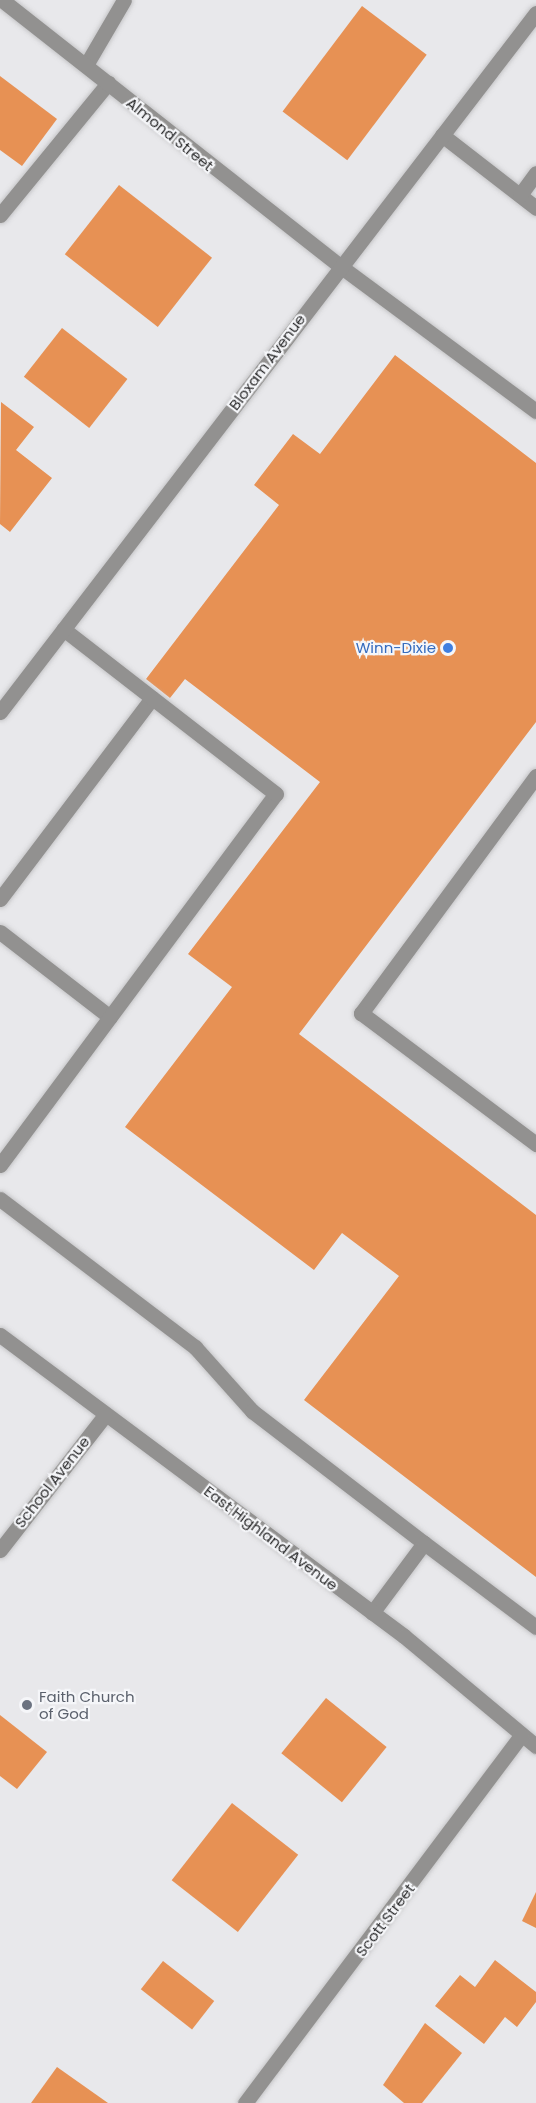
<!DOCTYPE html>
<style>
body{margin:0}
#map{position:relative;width:536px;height:2103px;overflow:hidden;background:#e8e8eb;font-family:Poppins,sans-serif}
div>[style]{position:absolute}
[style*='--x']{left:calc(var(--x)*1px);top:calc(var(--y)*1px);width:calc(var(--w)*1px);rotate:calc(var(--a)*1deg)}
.building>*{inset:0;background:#e79154;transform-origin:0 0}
.roads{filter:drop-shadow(0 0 2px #c6c6c8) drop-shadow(0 0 2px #c6c6c8)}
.service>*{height:15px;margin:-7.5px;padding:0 7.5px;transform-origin:7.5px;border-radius:7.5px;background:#929190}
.minor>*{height:15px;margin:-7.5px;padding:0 7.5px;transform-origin:7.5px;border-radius:7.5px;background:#929190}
.tertiary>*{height:15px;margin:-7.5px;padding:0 7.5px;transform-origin:7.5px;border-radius:7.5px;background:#929190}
.dots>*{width:16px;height:16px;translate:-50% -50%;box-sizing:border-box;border:3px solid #f5f6f9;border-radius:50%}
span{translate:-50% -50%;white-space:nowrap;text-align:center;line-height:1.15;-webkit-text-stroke:4.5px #f5f6f9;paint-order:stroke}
.street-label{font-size:15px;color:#2a2a2b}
.shop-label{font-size:15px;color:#366cbe}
.right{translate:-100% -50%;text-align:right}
.worship-label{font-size:15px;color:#5b616d}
.left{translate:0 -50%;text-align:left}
</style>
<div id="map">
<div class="building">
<div style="left:362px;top:6px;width:81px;height:132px;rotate:37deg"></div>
<div style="clip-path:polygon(0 76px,57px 119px,22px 166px,0 150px)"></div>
<div style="left:119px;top:185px;width:118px;height:88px;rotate:38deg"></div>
<div style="left:62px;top:328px;width:83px;height:62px;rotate:38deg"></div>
<div style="clip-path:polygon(395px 355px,536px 463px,536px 722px,299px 1034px,536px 1215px,536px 1577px,304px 1400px,399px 1276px,342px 1233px,314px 1270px,125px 1127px,232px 987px,188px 954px,320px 782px,185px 679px,170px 698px,146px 679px,279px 505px,254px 485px,293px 434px,320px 454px)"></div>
<div style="clip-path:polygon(1px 402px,34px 427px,16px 450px,52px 478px,10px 532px,0 524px)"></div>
<div style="left:326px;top:1698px;width:78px;height:71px;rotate:39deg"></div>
<div style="clip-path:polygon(0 1715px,47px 1752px,17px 1789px,0 1776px)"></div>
<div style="left:232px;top:1803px;width:84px;height:98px;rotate:38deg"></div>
<div style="clip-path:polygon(536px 1892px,536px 1928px,522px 1921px)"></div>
<div style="clip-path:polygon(495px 1960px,536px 1992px,536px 2002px,517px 2027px,505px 2017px,484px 2044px,435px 2006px,460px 1975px,475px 1987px)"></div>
<div style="left:163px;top:1961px;width:65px;height:36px;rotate:38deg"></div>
<div style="clip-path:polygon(425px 2023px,462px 2053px,422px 2103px,404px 2103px,383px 2085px)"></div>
<div style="clip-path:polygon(57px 2067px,108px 2103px,31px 2103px)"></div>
</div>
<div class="roads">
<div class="service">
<div style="--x:86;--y:65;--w:75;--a:-59.7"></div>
<div style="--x:442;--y:135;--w:119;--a:37.8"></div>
<div style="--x:520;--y:195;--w:27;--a:-54"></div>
<div style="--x:0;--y:215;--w:171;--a:-50.7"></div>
<div style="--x:340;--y:266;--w:244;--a:36.5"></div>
<div style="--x:536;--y:776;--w:295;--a:126.4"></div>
<div style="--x:361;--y:1013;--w:219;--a:36.8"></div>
<div style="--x:0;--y:899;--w:252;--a:-52.9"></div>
<div style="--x:0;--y:932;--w:139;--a:37.7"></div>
<div style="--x:0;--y:1165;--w:462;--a:-53.4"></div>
<div style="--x:276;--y:794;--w:269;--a:-142.2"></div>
<div style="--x:0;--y:1199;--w:245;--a:37.2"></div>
<div style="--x:195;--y:1347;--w:86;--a:48.3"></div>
<div style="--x:252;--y:1411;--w:217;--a:37.5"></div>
<div style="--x:424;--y:1543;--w:87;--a:126.6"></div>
<div style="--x:424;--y:1543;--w:140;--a:36.9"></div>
</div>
<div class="minor">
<div style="--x:2;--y:0;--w:430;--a:38.2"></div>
<div style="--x:0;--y:1335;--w:504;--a:36.69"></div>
<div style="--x:404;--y:1636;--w:172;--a:39.8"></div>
<div style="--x:0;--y:1550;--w:171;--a:-52.1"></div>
<div style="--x:245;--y:2103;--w:460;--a:-53.1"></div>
</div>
<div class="tertiary">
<div style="--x:0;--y:712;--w:881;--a:-52.52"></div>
</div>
</div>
<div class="dots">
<div style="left:448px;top:648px;background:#3f7fe0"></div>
<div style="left:27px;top:1705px;background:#6b7280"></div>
</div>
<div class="street-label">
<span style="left:170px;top:134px;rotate:39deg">Almond Street</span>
<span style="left:267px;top:362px;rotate:-53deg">Bloxam Avenue</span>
<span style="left:52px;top:1482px;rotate:-52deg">School Avenue</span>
<span style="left:271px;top:1538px;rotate:37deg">East Highland Avenue</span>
<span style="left:385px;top:1920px;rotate:-53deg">Scott Street</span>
</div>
<div class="shop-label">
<span class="right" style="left:436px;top:648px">Winn-Dixie</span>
</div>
<div class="worship-label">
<span class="left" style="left:39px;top:1705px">Faith Church<br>of God</span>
</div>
</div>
